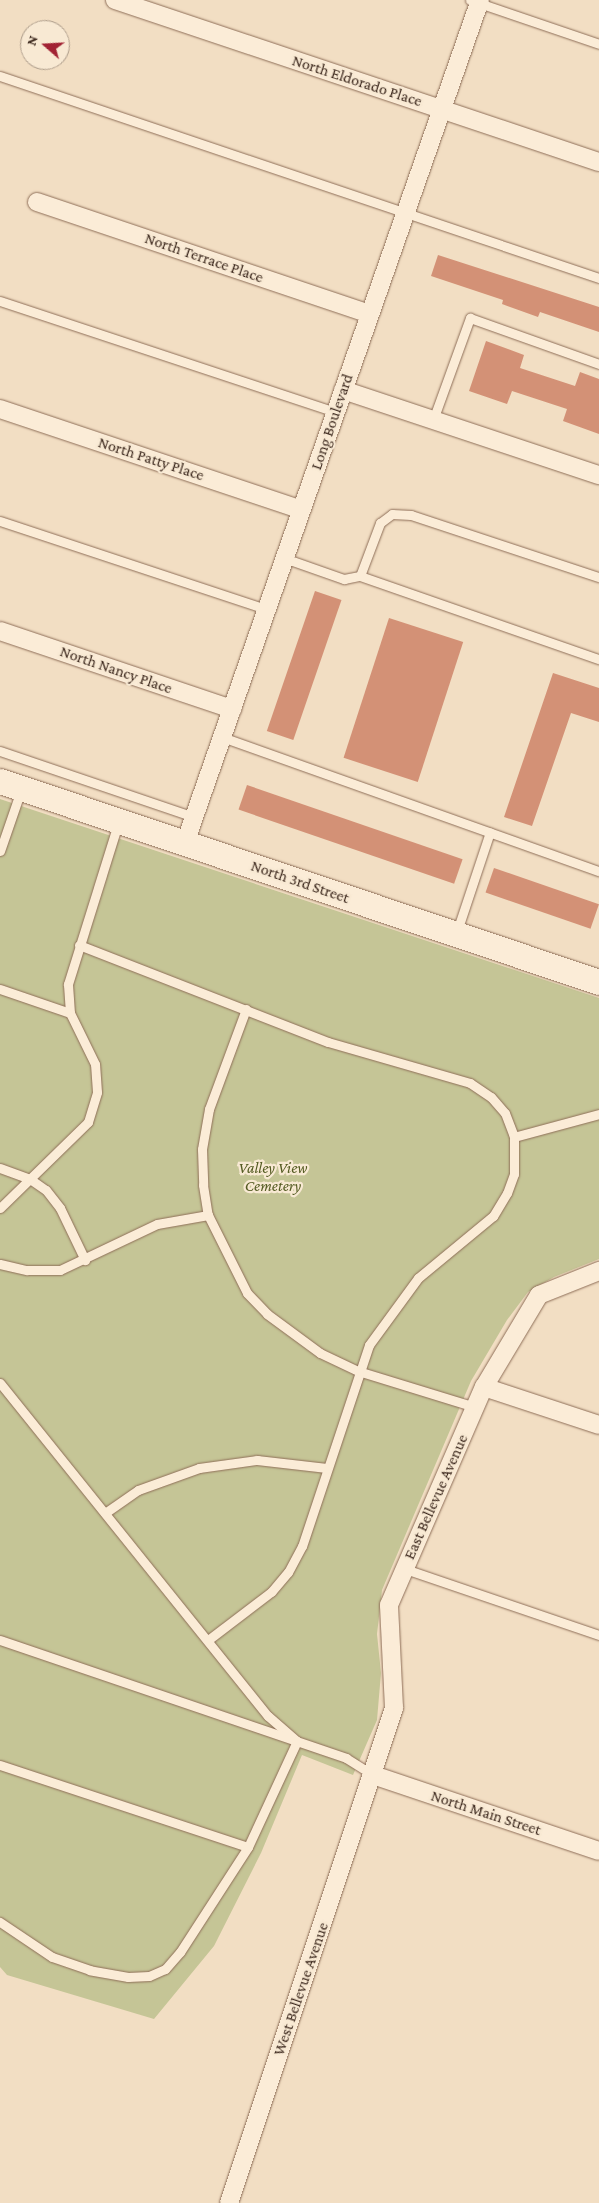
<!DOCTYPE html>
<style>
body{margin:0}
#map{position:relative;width:599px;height:2203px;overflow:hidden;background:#f2dec3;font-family:"Crimson Pro",serif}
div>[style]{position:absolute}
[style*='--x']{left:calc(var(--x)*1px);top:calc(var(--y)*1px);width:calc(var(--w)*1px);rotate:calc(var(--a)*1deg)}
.cemetery>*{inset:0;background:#c5c596}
.building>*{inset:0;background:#d39176;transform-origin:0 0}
.roads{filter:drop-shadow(0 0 1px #8e6e58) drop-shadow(0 0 1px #8e6e58)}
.lane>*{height:9px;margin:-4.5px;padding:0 4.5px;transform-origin:4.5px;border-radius:4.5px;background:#fbecd7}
.street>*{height:18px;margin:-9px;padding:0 9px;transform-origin:9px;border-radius:9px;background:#fbecd7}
.secondary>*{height:25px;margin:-12.5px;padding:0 12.5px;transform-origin:12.5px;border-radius:12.5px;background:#fbecd7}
span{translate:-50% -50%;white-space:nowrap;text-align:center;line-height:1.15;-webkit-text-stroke:4.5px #f8e9d3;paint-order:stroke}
.street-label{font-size:16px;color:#3c281d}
.park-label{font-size:16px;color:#545b22;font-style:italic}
.north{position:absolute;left:20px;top:20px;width:50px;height:50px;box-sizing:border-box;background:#f8e9d3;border:1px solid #ad9c8a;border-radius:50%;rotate:289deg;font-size:14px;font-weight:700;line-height:20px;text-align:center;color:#3c281d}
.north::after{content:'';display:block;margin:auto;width:18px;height:22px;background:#a22334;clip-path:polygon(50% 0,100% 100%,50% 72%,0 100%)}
</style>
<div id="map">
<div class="cemetery">
<div style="clip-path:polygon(0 799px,599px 998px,599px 1259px,554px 1277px,528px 1292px,507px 1320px,471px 1381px,382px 1590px,377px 1634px,381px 1673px,377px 1720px,353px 1775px,302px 1755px,261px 1853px,214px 1946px,154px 2019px,7px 1975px,0 1967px)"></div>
</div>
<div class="building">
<div style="clip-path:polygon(438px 255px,599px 307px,599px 332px,540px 312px,538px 317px,502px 304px,503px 300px,431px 276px)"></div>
<div style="clip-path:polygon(486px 341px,524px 355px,520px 368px,575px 386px,580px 372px,599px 379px,599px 434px,563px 421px,567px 409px,512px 391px,507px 404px,469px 391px)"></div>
<div style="left:315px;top:591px;width:28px;height:148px;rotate:19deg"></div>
<div style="left:389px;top:618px;width:78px;height:147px;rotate:18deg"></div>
<div style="clip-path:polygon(553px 673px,599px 688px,599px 722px,571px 713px,532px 826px,504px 817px)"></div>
<div style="left:247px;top:785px;width:228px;height:26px;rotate:19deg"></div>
<div style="left:494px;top:868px;width:111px;height:26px;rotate:19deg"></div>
</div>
<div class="roads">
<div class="lane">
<div style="--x:470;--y:0;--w:136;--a:18.8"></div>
<div style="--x:0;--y:76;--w:632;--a:18.64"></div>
<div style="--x:0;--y:301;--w:354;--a:18.3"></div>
<div style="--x:433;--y:420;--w:109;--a:-70.1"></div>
<div style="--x:470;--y:318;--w:137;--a:19.6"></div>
<div style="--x:0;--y:521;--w:280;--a:18.3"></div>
<div style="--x:284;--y:558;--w:64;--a:19.3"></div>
<div style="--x:344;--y:579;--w:16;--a:-11"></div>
<div style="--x:360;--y:576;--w:253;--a:19.2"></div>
<div style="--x:360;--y:576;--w:57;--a:-69.3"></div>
<div style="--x:380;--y:523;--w:15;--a:-37"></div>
<div style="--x:392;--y:514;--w:19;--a:3"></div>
<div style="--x:411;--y:515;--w:198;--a:18.3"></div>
<div style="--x:222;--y:737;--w:400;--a:19.6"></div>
<div style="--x:0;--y:751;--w:205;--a:18.8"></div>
<div style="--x:0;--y:851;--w:65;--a:-71"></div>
<div style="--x:457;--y:931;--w:104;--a:-71.6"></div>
<div style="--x:79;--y:945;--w:267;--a:21.3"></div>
<div style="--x:328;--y:1042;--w:148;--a:16.1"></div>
<div style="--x:470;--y:1083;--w:25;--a:34"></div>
<div style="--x:491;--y:1097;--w:21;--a:49"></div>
<div style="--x:505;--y:1113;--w:26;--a:69"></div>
<div style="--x:514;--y:1137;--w:37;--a:90"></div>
<div style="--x:514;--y:1174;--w:20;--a:110"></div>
<div style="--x:507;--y:1193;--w:27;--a:121"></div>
<div style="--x:493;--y:1216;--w:97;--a:140.4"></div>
<div style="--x:418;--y:1278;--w:83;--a:126.2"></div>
<div style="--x:369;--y:1345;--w:212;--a:108.4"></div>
<div style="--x:302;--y:1546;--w:30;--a:118"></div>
<div style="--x:288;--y:1572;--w:26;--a:130"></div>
<div style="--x:271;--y:1592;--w:79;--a:142.7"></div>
<div style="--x:0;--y:989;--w:74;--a:18.9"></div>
<div style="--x:246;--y:1009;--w:107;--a:110.3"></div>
<div style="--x:209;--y:1109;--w:41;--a:99.9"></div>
<div style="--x:202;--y:1149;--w:36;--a:88"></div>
<div style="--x:203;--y:1185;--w:30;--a:81"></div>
<div style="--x:208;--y:1215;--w:87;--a:63.4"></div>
<div style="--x:247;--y:1293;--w:29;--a:46"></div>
<div style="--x:267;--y:1314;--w:66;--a:36.3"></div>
<div style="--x:320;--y:1353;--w:42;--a:25.3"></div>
<div style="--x:358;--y:1371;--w:122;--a:17.1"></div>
<div style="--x:514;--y:1137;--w:88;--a:-15.1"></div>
<div style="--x:0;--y:1168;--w:32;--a:20"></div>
<div style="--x:30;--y:1179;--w:19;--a:35"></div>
<div style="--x:46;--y:1190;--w:23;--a:52"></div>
<div style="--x:60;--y:1208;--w:58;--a:64.3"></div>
<div style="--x:0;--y:1208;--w:123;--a:-44.3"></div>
<div style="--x:88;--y:1122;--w:31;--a:-73"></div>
<div style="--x:97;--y:1092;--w:28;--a:-94"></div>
<div style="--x:95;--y:1064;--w:57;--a:-116.1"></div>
<div style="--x:70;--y:1013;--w:29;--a:-94"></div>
<div style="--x:68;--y:984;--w:169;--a:-72.7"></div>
<div style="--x:0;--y:1264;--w:28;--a:13"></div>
<div style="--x:27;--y:1270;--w:33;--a:0"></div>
<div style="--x:60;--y:1270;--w:107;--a:-25.4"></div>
<div style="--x:157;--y:1224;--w:52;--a:-10"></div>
<div style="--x:0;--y:1383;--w:427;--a:51.2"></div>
<div style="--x:268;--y:1716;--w:38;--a:41"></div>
<div style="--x:297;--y:1741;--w:117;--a:114.8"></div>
<div style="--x:248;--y:1847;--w:125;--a:122.9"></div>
<div style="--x:180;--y:1952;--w:23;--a:131"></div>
<div style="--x:165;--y:1969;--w:17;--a:156"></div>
<div style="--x:149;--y:1976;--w:21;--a:177"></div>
<div style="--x:128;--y:1977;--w:39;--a:-170"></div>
<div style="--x:90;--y:1970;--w:40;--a:-161.1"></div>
<div style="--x:52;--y:1957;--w:63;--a:-146.1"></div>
<div style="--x:105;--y:1513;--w:40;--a:-34.9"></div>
<div style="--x:138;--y:1490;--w:65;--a:-19.8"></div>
<div style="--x:199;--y:1468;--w:59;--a:-7.9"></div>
<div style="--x:257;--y:1460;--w:70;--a:6.5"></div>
<div style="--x:405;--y:1569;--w:205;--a:18.8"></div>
<div style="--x:0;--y:1640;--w:366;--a:18.8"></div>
<div style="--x:346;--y:1758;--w:32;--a:32"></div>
<div style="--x:0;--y:1765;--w:261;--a:18.3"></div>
</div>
<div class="street">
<div style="--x:115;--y:0;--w:510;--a:18.51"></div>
<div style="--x:37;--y:202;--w:351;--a:18.6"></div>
<div style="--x:343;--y:390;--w:270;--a:18.4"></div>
<div style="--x:0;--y:409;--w:317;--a:18.5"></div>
<div style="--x:0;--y:631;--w:245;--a:18.6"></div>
<div style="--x:185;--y:843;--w:893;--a:-70.71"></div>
<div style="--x:484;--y:1387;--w:121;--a:18.3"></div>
<div style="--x:373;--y:1775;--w:238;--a:18.6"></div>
<div style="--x:229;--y:2203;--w:522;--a:-71.57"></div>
<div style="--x:394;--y:1708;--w:103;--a:-92.8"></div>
<div style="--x:389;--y:1605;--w:238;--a:-66.5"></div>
<div style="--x:484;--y:1387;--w:107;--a:-59.1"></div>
<div style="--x:539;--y:1295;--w:65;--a:-21.8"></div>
</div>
<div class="secondary">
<div style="--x:0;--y:781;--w:632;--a:18.55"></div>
</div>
</div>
<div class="street-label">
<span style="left:357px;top:81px;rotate:18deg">North Eldorado Place</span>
<span style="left:204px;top:258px;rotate:19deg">North Terrace Place</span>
<span style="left:332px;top:422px;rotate:-71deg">Long Boulevard</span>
<span style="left:151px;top:459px;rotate:18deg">North Patty Place</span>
<span style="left:116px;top:670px;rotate:19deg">North Nancy Place</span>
<span style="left:300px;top:882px;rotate:19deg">North 3rd Street</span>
<span style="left:436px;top:1497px;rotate:-66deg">East Bellevue Avenue</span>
<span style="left:486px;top:1813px;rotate:18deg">North Main Street</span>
<span style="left:301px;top:1989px;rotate:-71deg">West Bellevue Avenue</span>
</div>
<div class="park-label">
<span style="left:273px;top:1177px">Valley View<br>Cemetery</span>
</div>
<div class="north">N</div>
</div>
